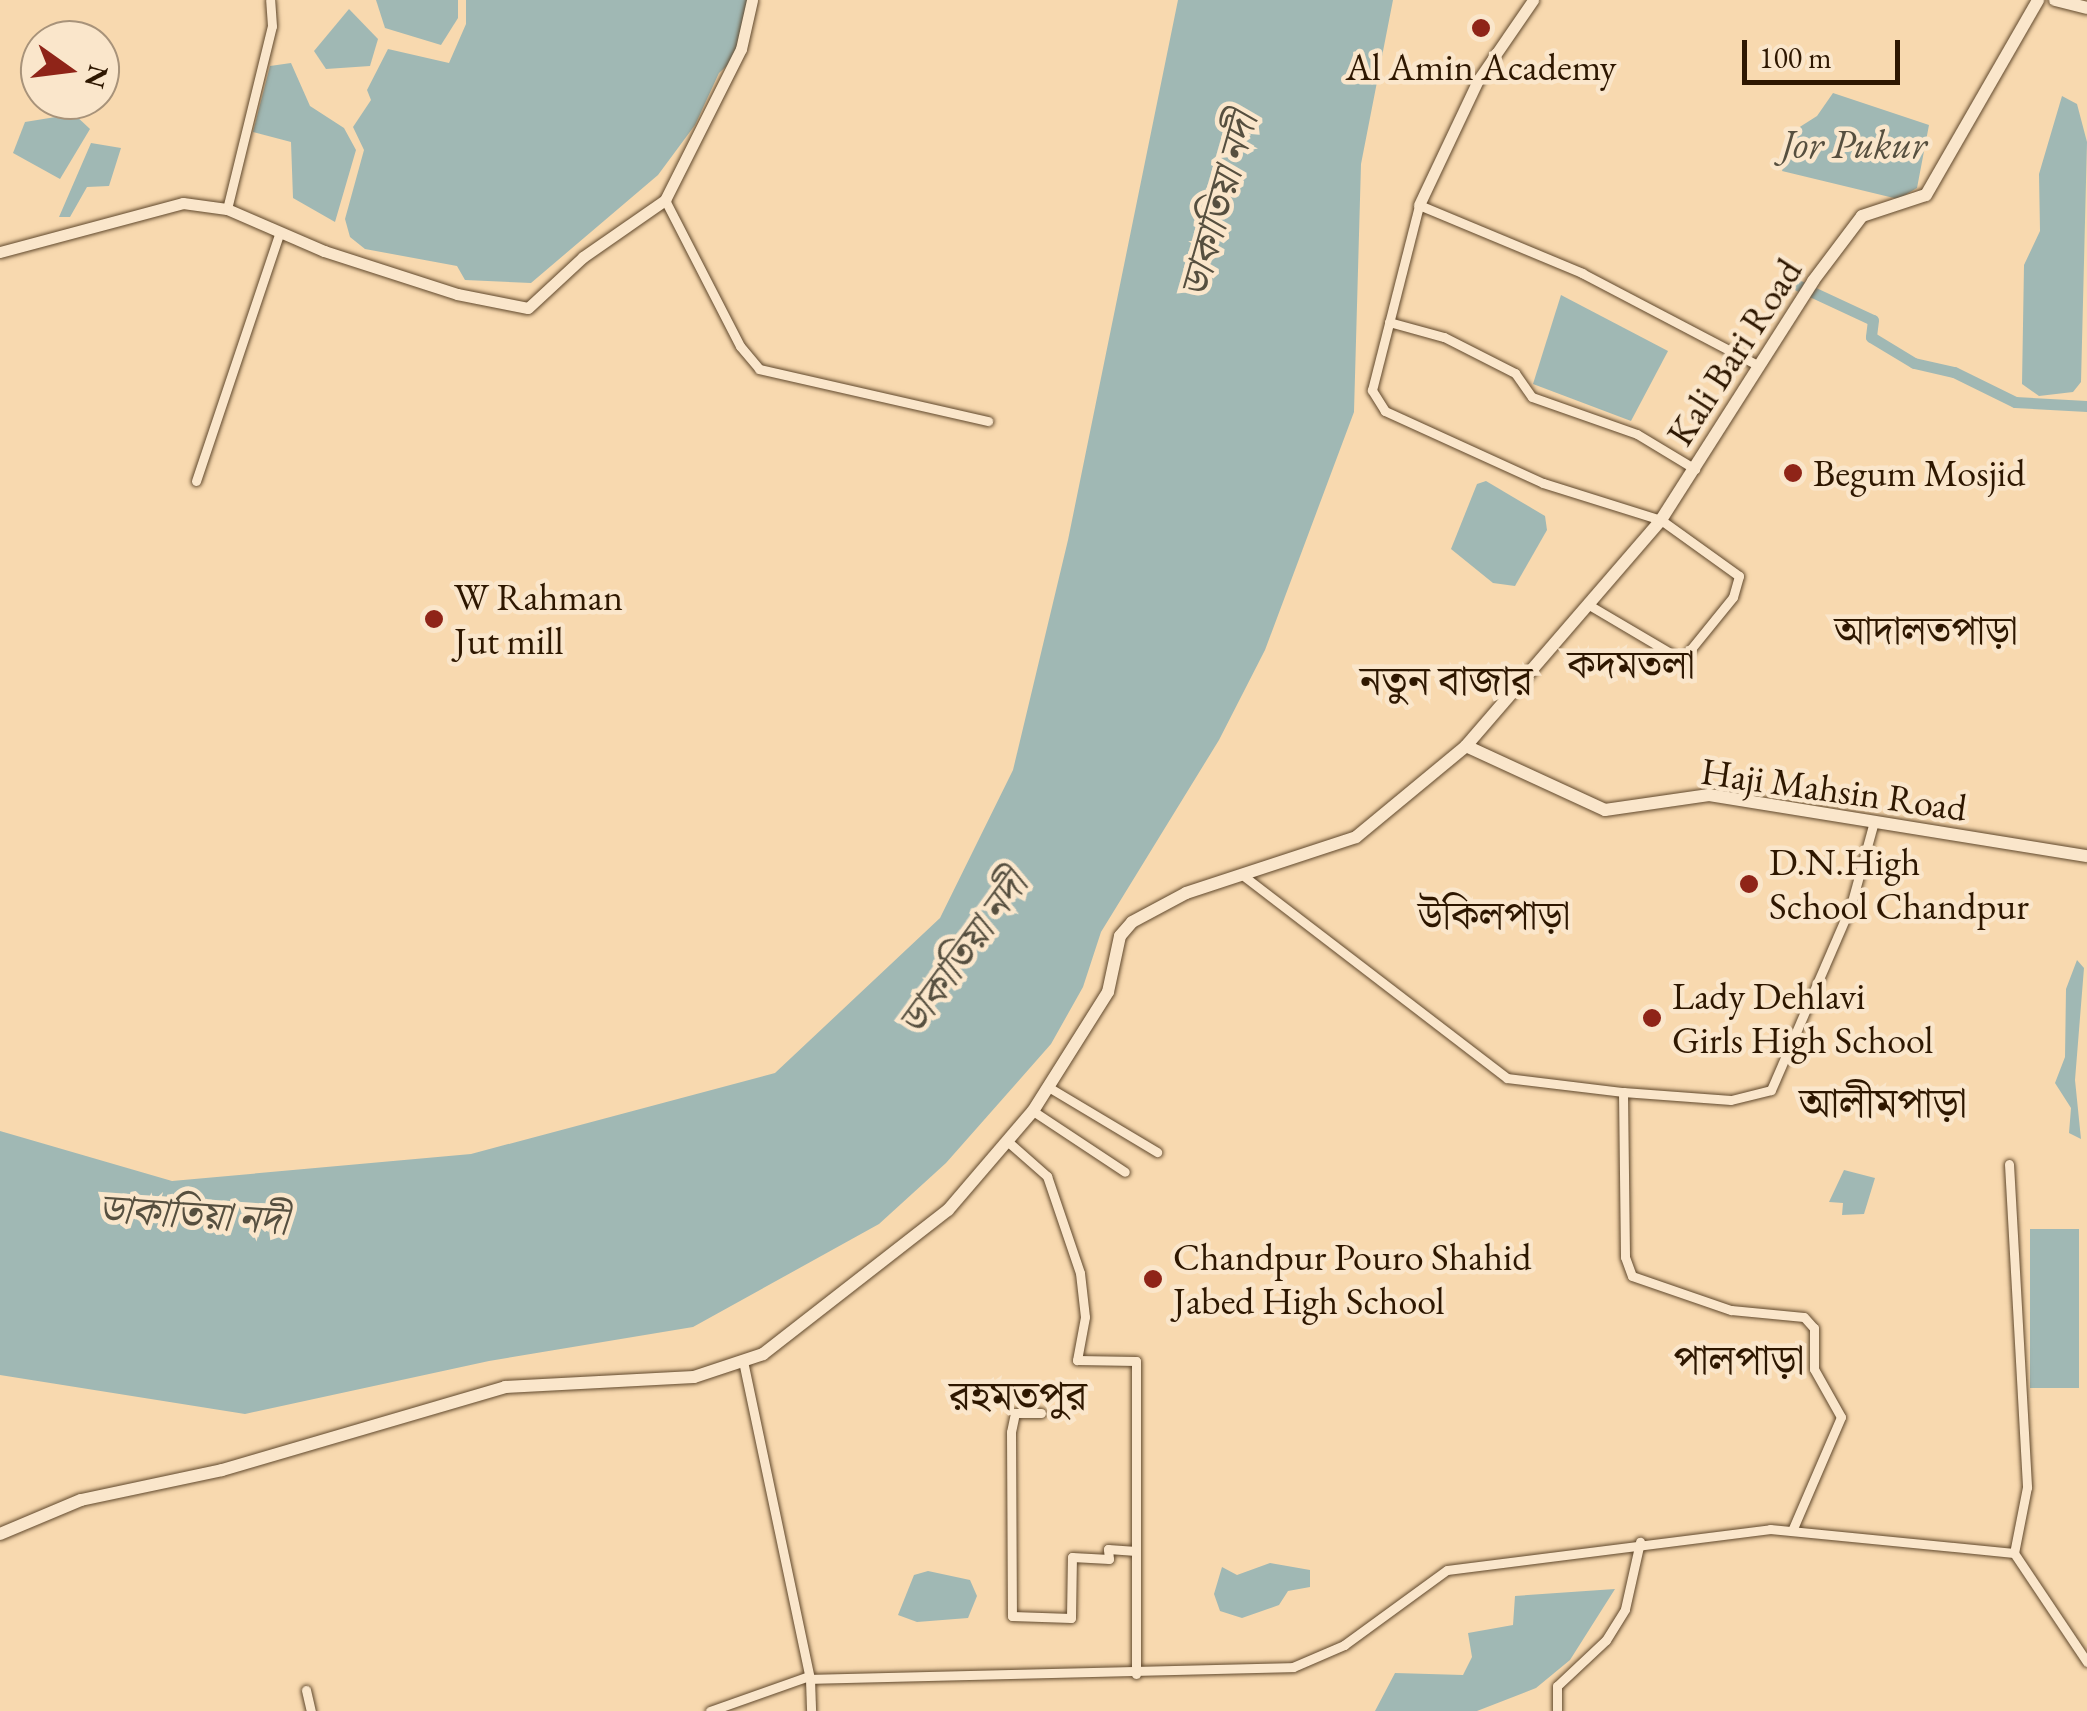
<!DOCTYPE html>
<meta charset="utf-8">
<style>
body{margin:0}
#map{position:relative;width:2087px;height:1711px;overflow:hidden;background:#f8d9af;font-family:"EB Garamond","Noto Serif Bengali",serif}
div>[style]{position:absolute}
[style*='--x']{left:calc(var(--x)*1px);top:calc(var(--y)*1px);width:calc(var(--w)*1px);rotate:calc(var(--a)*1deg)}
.water>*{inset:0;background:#a0b8b4;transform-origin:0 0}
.canal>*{height:11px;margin:-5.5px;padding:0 5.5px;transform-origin:5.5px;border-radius:5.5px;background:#a0b8b4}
.roads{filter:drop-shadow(0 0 2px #60482c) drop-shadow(0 0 2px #60482c)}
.minor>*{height:9px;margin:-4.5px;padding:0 4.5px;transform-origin:4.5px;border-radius:4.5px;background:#fae6cb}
.tertiary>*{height:11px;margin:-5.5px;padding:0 5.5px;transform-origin:5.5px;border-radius:5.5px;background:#fae6cb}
.secondary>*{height:12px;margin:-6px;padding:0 6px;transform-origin:6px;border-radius:6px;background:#fae6cb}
.dots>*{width:28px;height:28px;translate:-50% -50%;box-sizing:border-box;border:5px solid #fae6cb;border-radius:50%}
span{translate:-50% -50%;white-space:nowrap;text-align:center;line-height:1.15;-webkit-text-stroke:9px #fae6cb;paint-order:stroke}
.poi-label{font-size:38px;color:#2e1700}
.left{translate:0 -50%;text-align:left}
.street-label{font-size:38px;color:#2e1700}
.water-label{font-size:40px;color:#564f3f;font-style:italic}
.neighbourhood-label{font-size:40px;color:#2e1700}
.quarter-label{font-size:42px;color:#2e1700}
.north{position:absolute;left:20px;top:20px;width:100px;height:100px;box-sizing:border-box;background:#fae6cb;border:2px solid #a8937a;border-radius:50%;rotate:104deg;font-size:28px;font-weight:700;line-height:40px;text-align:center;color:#2e1700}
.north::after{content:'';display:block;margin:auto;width:35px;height:45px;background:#8f2418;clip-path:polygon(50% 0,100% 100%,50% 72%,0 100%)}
.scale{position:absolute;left:1742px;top:40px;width:158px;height:45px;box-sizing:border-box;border:5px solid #2e1700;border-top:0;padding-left:12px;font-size:30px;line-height:35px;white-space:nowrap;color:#2e1700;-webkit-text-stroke:8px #fae6cb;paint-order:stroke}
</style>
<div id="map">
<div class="water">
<div style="clip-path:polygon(376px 0,458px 0,458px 18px,441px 45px,385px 28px)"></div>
<div style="clip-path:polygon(466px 0,751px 0,744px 50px,719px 73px,695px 125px,658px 175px,531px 283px,465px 280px,457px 266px,365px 249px,350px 237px,345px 219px,364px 150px,353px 127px,371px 100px,367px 90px,388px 49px,449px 63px,466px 24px)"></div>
<div style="clip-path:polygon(1178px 0,1393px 0,1361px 164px,1354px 412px,1265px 650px,1219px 740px,1101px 932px,1083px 987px,1051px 1044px,946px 1163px,879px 1224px,693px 1327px,489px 1361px,245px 1414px,0 1375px,0 1131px,172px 1181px,471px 1154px,775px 1073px,940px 918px,1013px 770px,1068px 540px)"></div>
<div style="clip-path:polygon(349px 9px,378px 39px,370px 66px,326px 69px,314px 51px)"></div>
<div style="clip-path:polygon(291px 63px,310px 106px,344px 128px,356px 150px,335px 222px,293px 198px,291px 142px,253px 132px,270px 66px)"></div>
<div style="clip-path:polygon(1833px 93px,1929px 125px,1917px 188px,1898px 199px,1782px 171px,1795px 130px,1817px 116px)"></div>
<div style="clip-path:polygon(2062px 96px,2077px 104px,2087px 142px,2081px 382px,2073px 392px,2039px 396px,2022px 384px,2024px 265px,2040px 231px,2039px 174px)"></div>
<div style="clip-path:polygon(74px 114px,90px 129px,60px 179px,13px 153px,25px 122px)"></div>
<div style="clip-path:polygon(91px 143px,121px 148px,109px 186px,87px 187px,70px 217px,59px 217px)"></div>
<div style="clip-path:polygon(1561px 295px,1668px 351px,1631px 421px,1533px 384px)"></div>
<div style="clip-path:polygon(1486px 481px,1545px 516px,1547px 530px,1515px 586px,1493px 583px,1451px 549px,1477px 484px)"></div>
<div style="clip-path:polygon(2077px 960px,2084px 968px,2075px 1080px,2081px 1139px,2069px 1133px,2071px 1108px,2055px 1083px,2065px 1057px,2066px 989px)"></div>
<div style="clip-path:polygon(1844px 1170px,1875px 1178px,1864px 1214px,1842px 1215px,1843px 1203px,1829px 1202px)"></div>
<div style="left:2030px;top:1229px;width:49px;height:159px"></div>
<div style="clip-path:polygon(1270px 1563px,1310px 1570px,1310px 1587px,1288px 1591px,1279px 1605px,1242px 1618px,1220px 1611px,1214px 1594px,1222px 1567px,1237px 1575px)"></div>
<div style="clip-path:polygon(928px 1571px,970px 1580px,977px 1596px,968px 1618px,917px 1622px,898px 1615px,914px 1575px)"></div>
<div style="clip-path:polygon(1615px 1589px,1570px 1660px,1536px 1688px,1477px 1711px,1375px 1711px,1395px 1673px,1463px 1675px,1472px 1657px,1468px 1633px,1513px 1625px,1515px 1596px)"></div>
</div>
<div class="canal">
<div style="--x:1791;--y:282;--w:90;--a:24.9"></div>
<div style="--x:1873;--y:320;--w:17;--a:97"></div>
<div style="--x:1871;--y:337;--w:50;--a:31.2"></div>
<div style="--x:1914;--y:363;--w:41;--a:12.7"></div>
<div style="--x:1954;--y:372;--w:68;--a:26.2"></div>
<div style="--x:2015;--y:402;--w:72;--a:3.2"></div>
</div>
<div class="roads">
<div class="minor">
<div style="--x:665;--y:200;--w:164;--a:62.8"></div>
<div style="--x:740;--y:346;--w:30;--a:50"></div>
<div style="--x:759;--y:369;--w:235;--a:12.8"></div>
<div style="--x:227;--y:209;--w:188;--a:-76.2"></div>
<div style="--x:272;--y:26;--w:26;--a:-94"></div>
<div style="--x:1389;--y:322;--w:57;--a:15.3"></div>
<div style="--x:1444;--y:337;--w:80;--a:26.9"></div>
<div style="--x:1515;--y:373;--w:29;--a:55"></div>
<div style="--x:1532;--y:397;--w:111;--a:19.4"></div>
<div style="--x:1637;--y:434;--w:68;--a:31.1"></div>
<div style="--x:196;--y:481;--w:260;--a:-71.4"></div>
<div style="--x:1589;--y:605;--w:108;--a:30.6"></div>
<div style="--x:1682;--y:660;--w:81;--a:-51"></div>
<div style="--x:1733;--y:597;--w:22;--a:-74"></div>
<div style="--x:1739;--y:576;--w:96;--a:-144.3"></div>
<div style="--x:1661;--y:520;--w:124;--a:-162.6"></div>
<div style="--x:1543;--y:483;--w:174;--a:-155.5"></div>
<div style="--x:1385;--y:411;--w:25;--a:-122"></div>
<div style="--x:1372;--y:390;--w:191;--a:-75.7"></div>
<div style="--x:1419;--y:205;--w:177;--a:22.6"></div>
<div style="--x:1582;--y:273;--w:200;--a:27.7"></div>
<div style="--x:1245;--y:877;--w:330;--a:37.5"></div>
<div style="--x:1507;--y:1078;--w:117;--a:6.9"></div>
<div style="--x:1623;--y:1092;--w:165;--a:89.3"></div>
<div style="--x:1625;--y:1257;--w:20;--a:70"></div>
<div style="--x:1632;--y:1276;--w:105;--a:19"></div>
<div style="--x:1731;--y:1310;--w:73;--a:5.5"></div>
<div style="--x:1804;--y:1317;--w:15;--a:48"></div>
<div style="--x:1814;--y:1328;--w:41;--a:90"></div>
<div style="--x:1814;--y:1369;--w:55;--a:60.6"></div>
<div style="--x:1841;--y:1417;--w:124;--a:113.3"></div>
<div style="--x:1050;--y:1088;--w:125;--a:30.9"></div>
<div style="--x:1623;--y:1092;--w:108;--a:4.2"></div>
<div style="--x:1731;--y:1100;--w:41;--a:-14"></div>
<div style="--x:1771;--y:1090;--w:202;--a:-66.6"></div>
<div style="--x:1851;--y:905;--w:83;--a:-74.6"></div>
<div style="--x:1033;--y:1111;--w:110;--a:33.5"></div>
<div style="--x:1006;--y:1140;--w:55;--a:41.3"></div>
<div style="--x:1047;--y:1176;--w:102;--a:71.2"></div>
<div style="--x:1080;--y:1273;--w:44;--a:83.5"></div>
<div style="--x:1085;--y:1317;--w:44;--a:100.5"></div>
<div style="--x:1077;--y:1360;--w:59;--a:1"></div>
<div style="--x:1136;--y:1361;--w:313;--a:90"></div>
<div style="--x:2009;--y:1164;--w:324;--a:86.8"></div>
<div style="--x:2027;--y:1487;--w:67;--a:101.1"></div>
<div style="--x:743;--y:1361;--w:325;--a:78.1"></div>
<div style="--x:810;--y:1679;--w:32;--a:88"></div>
<div style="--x:1041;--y:1413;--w:26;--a:180"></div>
<div style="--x:1015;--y:1413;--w:19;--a:102"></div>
<div style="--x:1011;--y:1432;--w:184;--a:89.7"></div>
<div style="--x:1012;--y:1616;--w:59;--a:1.9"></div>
<div style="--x:1071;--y:1618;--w:61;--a:-89.1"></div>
<div style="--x:1072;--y:1557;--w:37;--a:3"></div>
<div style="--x:1109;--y:1559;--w:10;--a:-96"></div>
<div style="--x:1108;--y:1549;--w:28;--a:4"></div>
<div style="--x:810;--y:1679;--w:483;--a:-1.4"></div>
<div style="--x:1293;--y:1667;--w:56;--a:-23.3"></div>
<div style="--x:1344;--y:1645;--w:127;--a:-36.1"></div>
<div style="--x:1447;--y:1570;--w:326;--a:-7.2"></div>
<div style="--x:1770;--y:1529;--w:245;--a:5.6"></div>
<div style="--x:2014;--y:1553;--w:131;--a:56.2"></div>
<div style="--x:306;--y:1690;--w:22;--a:77"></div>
<div style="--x:710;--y:1711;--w:105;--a:-19.5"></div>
<div style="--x:1557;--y:1711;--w:25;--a:-90"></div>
<div style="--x:1557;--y:1686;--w:67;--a:-43.2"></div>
<div style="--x:1606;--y:1640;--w:36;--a:-58"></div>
<div style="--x:1625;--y:1609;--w:69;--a:-77.4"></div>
</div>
<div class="tertiary">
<div style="--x:1419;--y:205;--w:138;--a:-64.7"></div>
<div style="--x:1478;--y:80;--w:97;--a:-55.5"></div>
<div style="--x:0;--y:252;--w:189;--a:-15"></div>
<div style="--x:183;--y:203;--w:44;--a:7.8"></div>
<div style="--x:227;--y:209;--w:106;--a:23.4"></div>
<div style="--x:324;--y:251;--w:140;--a:17.9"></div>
<div style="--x:457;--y:294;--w:72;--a:11.2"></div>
<div style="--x:528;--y:308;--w:75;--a:-42.8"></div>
<div style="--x:583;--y:257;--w:100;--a:-34.8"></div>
<div style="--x:665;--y:200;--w:169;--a:-63.3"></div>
<div style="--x:741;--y:49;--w:50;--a:-77.3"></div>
</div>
<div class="secondary">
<div style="--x:2055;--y:0;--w:33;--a:14"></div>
<div style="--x:1466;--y:746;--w:153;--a:24.7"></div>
<div style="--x:1605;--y:810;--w:105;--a:-8.2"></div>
<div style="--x:1709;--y:795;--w:383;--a:9.2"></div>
<div style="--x:0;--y:1534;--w:88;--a:-22.8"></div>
<div style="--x:81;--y:1500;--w:144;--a:-12"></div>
<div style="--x:222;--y:1470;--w:295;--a:-16.3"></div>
<div style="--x:505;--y:1387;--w:189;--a:-3"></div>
<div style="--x:694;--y:1377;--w:73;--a:-18.4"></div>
<div style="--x:763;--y:1354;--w:234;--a:-37.9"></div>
<div style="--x:948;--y:1210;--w:130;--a:-49.4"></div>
<div style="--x:1033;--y:1111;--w:141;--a:-57.8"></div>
<div style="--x:1108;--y:992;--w:57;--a:-77.9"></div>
<div style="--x:1120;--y:936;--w:18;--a:-49"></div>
<div style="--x:1132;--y:922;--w:61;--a:-28.2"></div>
<div style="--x:1186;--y:893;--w:179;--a:-18.2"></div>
<div style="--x:1356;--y:837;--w:143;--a:-39.6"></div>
<div style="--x:1466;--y:746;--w:298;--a:-49.2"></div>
<div style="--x:1661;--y:520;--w:283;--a:-57.5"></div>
<div style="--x:1813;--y:281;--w:81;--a:-53"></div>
<div style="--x:1862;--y:216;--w:67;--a:-18.2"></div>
<div style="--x:1926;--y:195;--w:225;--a:-60.1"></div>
</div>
</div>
<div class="dots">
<div style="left:1481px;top:28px;background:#8f2418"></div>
<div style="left:1793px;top:473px;background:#8f2418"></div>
<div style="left:434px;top:619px;background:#8f2418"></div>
<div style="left:1749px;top:884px;background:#8f2418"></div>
<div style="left:1652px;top:1018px;background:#8f2418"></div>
<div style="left:1153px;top:1279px;background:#8f2418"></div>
</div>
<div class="poi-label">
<span style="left:1481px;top:67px">Al Amin Academy</span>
<span class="left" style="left:1813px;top:473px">Begum Mosjid</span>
<span class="left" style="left:454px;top:619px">W Rahman<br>Jut mill</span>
<span class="left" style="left:1769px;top:884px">D.N.High<br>School Chandpur</span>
<span class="left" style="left:1672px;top:1018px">Lady Dehlavi<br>Girls High School</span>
<span class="left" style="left:1173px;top:1279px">Chandpur Pouro Shahid<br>Jabed High School</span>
</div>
<div class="street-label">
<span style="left:1734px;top:352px;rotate:-57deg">Kali Bari Road</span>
<span style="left:1834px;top:789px;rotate:8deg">Haji Mahsin Road</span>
</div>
<div class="water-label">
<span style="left:1854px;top:144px">Jor Pukur</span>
<span style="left:1218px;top:205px;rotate:-74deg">ডাকাতিয়া নদী</span>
<span style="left:962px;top:953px;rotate:-54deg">ডাকাতিয়া নদী</span>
<span style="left:193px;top:1214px;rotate:4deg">ডাকাতিয়া নদী</span>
</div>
<div class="neighbourhood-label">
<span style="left:1926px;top:630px">আদালতপাড়া</span>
<span style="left:1631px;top:664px">কদমতলা</span>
<span style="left:1494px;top:915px">উকিলপাড়া</span>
</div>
<div class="quarter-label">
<span style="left:1446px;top:681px">নতুন বাজার</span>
<span style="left:1883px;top:1103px">আলীমপাড়া</span>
<span style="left:1739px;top:1360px">পালপাড়া</span>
<span style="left:1018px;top:1396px">রহমতপুর</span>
</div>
<div class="north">N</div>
<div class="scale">100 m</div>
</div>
